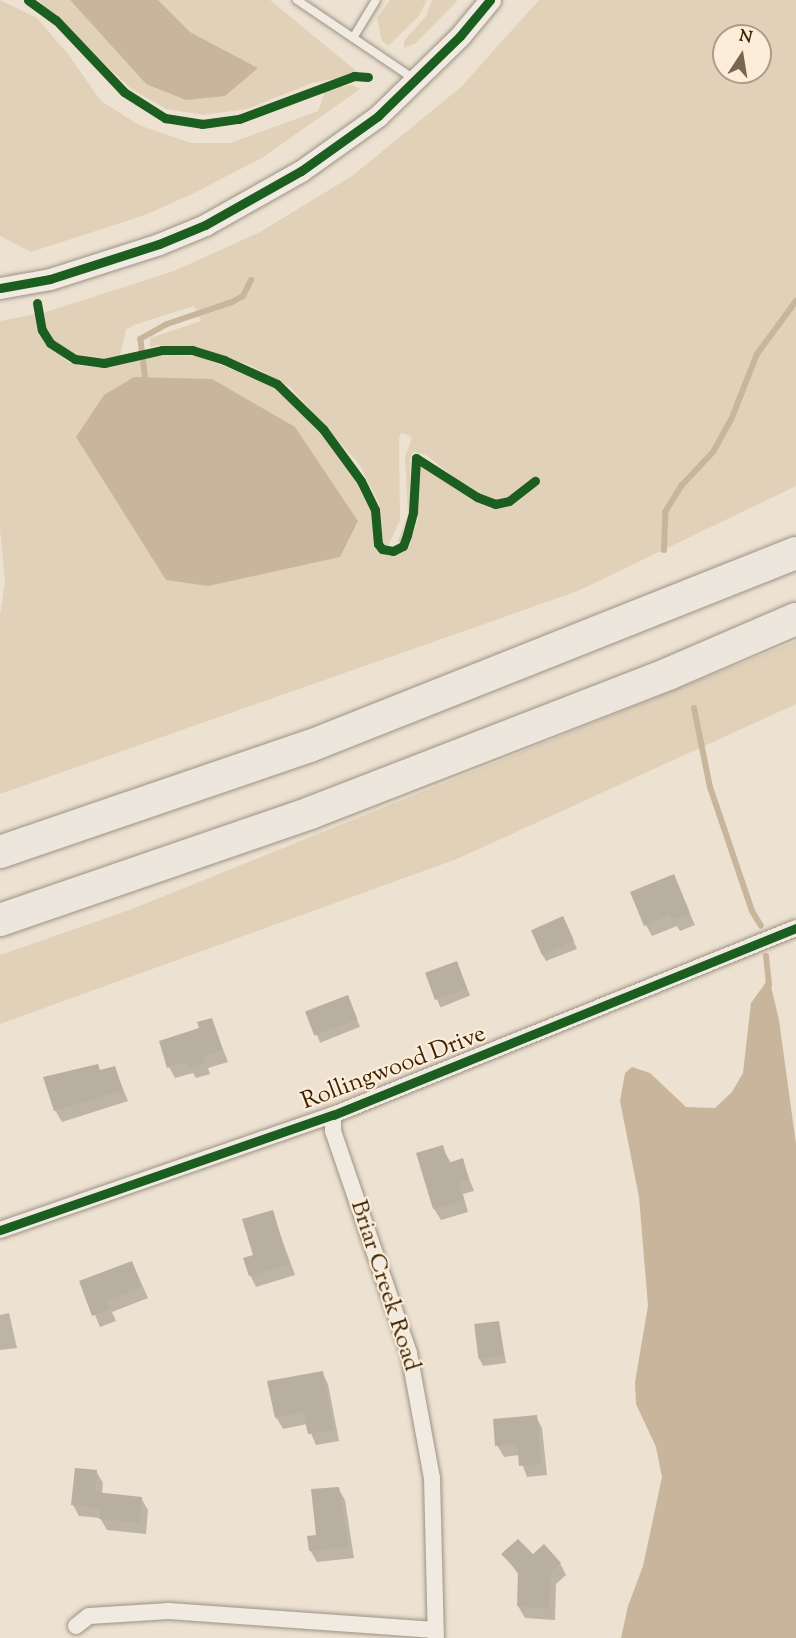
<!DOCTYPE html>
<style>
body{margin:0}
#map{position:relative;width:796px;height:1638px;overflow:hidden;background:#ede2d1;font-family:"Sorts Mill Goudy",serif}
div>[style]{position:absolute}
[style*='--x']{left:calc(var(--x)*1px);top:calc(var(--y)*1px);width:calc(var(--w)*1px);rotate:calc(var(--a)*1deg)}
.green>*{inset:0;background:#e2d1b9}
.water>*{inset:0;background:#c9b59b}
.shadow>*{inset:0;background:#0003;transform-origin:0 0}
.stream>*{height:6px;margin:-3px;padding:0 3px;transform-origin:3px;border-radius:3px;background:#c9b59b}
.building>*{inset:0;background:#b8afa1;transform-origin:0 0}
.roads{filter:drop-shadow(0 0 2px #9c9285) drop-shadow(0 0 2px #9c9285)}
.service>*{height:8px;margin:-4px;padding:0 4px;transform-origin:4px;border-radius:4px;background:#f0eae1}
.minor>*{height:16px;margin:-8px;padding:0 8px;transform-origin:8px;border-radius:8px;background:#f0eae1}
.tertiary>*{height:21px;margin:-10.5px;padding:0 10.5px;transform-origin:10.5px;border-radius:10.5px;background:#f0eae1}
.motorway>*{height:32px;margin:-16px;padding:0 16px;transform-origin:16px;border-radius:16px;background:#ede6dc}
.cycleway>*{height:9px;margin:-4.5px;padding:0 4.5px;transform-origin:4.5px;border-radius:4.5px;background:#1b5e20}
span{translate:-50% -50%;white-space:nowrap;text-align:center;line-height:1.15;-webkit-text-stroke:4.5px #fbedd9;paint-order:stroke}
.street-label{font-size:24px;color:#3c2306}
.north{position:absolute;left:712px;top:24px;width:60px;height:60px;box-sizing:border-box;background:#fbedd9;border:2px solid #af9c85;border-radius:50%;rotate:12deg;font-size:16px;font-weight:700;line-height:24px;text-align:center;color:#3c2306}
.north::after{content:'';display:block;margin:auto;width:21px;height:27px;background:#7a664d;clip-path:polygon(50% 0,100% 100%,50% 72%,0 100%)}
</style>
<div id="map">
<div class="green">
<div style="clip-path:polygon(0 0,37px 18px,68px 54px,101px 101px,139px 125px,191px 143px,230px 143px,318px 111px,326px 89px,352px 85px,360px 89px,262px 158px,194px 193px,145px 215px,31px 252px,0 236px)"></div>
<div style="clip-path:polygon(38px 0,70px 0,146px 84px,258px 68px,190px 32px,158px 0,270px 0,360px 74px,312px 83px,247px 109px,204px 115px,166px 109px,130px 88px)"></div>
<div style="clip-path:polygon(390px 0,427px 0,418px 17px,388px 46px,382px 41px,377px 18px)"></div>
<div style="clip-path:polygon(432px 0,458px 0,416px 43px,404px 48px,404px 41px,426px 16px)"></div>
<div style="clip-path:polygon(evenodd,539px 0,796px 0,796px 486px,578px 591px,0 794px,0 615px,5px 581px,0 529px,0 321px,36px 314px,43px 337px,53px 350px,68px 362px,83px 366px,103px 368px,164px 355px,198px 356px,276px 387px,319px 429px,358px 480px,372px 510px,374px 547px,381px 553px,400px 552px,408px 547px,418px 519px,417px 463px,426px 465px,466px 494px,470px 490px,426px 455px,413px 452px,410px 460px,411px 516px,402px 541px,397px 543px,408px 515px,405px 456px,412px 438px,408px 435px,401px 433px,399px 439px,400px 520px,388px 546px,383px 544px,379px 503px,359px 464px,290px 387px,252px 366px,211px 352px,160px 345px,150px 347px,150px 338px,201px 321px,194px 306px,134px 325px,126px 330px,120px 356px,101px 360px,83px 359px,58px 346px,47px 331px,43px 313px,174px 271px,260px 232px,352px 176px,461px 87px,539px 0,724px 36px,760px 36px,760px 72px,724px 72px,724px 36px)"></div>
<div style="clip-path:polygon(796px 641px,796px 704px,457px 859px,0 1024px,0 955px,132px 909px)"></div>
</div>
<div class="water">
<div style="clip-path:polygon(70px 0,158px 0,190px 32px,258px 68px,225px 96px,186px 100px,146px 84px)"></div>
<div style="clip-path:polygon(134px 377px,212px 379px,295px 427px,358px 521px,340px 557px,208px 586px,166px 580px,76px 437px,104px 395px)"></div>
<div style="clip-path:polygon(769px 978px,779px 1020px,796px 1144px,796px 1638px,621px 1638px,628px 1606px,643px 1566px,662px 1477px,656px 1447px,636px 1404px,635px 1382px,648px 1306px,639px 1197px,620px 1101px,625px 1073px,632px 1067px,650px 1073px,686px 1107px,715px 1108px,732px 1092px,743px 1073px,751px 1003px)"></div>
</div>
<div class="shadow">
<div style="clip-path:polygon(673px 876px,695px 925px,680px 931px,677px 926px,652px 936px,646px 925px)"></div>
<div style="clip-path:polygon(567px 925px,577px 949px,546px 961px,542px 954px)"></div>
<div style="left:457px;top:963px;width:35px;height:32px;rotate:68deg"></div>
<div style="left:348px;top:997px;width:32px;height:43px;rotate:68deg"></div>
<div style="clip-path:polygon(211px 1019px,228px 1062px,208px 1068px,210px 1074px,196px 1078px,193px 1073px,175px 1078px,169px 1067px)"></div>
<div style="clip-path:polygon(114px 1067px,128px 1101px,62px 1122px,55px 1110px,100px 1072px)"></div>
<div style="clip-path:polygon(442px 1147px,451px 1163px,462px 1160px,474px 1191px,463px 1194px,468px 1212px,441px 1220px,434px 1209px)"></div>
<div style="clip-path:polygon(272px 1212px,295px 1275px,256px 1287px,250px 1275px)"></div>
<div style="clip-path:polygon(132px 1262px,148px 1298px,112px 1312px,116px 1321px,100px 1327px,81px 1282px)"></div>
<div style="clip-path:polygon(9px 1313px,17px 1348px,0 1350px,0 1315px)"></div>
<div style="clip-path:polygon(499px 1322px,506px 1363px,483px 1366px,479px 1358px)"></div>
<div style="clip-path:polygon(322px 1372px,328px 1384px,339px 1441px,316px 1445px,307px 1424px,283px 1429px,276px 1417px)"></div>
<div style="clip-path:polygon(536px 1416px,542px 1428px,547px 1475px,527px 1477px,519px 1455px,504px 1457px,497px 1445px)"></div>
<div style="clip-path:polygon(96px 1471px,103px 1483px,102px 1495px,141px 1498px,148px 1510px,146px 1534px,107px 1530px,100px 1518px,79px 1516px,73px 1505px)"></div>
<div style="clip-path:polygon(338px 1488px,345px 1500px,354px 1558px,317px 1562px,310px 1550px)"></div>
<div style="clip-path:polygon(503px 1554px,560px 1563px,566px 1575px,556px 1584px,555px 1620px,525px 1618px,518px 1606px,519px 1575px)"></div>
</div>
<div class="stream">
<div style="--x:145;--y:377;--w:38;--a:-97"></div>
<div style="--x:140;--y:339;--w:31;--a:-29"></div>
<div style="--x:167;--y:324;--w:69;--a:-18.7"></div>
<div style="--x:232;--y:302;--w:13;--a:-29"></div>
<div style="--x:243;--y:296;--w:18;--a:-63"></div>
<div style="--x:664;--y:550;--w:38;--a:-88"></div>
<div style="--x:665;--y:512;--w:31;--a:-58"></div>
<div style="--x:681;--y:486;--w:47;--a:-46.7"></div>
<div style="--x:713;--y:452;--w:37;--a:-61"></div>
<div style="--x:731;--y:420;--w:71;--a:-68.5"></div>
<div style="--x:757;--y:354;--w:66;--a:-53.7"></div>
<div style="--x:694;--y:708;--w:81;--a:78.6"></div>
<div style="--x:710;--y:787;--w:131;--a:71.3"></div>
<div style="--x:752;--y:911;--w:17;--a:59"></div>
<div style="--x:766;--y:956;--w:29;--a:84"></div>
</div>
<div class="building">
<div style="clip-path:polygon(674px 874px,690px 913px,672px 920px,670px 915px,644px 926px,630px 892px)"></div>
<div style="left:563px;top:916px;width:27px;height:35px;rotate:66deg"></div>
<div style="left:457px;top:961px;width:29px;height:34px;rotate:70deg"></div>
<div style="left:348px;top:995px;width:26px;height:46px;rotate:69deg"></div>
<div style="clip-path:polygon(212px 1018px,223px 1050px,203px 1056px,205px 1062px,188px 1068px,186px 1062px,167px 1068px,159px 1041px,199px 1028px,197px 1022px)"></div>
<div style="clip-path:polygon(98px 1064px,100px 1070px,115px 1066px,123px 1090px,54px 1111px,43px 1077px)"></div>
<div style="clip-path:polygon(443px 1145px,448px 1163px,463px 1158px,469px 1180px,458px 1183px,463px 1200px,433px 1209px,416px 1153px)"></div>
<div style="clip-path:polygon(273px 1210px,289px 1264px,249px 1276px,243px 1258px,253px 1255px,242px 1219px)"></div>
<div style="clip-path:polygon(132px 1261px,142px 1287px,107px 1300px,110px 1309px,92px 1316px,79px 1281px)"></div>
<div style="left:499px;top:1321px;width:35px;height:25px;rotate:83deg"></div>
<div style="clip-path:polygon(323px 1371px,334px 1430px,308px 1434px,303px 1412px,275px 1418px,267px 1381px)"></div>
<div style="clip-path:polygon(537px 1415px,541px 1464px,519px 1466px,517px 1444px,495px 1446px,493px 1419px)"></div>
<div style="clip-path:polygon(75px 1468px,97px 1470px,95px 1492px,142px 1497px,140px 1523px,99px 1519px,100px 1508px,71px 1505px)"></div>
<div style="clip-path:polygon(339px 1487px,349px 1547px,309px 1551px,307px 1536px,316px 1535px,311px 1489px)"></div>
<div style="clip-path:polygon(518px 1539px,533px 1554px,544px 1544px,561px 1563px,551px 1572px,549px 1609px,517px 1606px,518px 1571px,501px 1554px)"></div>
</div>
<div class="roads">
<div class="service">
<div style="--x:297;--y:0;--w:141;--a:34"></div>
<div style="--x:353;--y:38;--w:44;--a:-58.8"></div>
</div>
<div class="minor">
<div style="--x:333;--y:1115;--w:16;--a:90"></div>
<div style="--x:333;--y:1131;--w:235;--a:71.1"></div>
<div style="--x:409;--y:1353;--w:127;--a:79.6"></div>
<div style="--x:432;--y:1478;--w:160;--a:88.6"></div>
<div style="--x:0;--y:1230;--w:352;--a:-19.1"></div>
<div style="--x:333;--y:1115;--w:499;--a:-22"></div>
<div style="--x:76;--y:1626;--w:16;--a:-38"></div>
<div style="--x:89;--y:1616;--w:80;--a:-3.6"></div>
<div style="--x:169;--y:1611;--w:267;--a:4.1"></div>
</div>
<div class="tertiary">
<div style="--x:0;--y:288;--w:51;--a:-10.2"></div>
<div style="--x:50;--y:279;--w:114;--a:-17.8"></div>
<div style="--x:159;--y:244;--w:50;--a:-22.4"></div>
<div style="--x:205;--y:225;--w:110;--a:-29.4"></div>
<div style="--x:301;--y:171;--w:95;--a:-35.5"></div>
<div style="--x:378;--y:116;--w:115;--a:-44.3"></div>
<div style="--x:460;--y:36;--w:47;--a:-50.2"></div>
</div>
<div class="motorway">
<div style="--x:0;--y:852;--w:328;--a:-18.9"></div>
<div style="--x:310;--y:746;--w:523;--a:-21.66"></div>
<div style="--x:0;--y:920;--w:328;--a:-19"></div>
<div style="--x:310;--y:813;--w:384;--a:-21.2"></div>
<div style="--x:668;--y:674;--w:139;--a:-23.3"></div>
</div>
</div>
<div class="cycleway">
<div style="--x:28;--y:0;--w:34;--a:36"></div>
<div style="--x:56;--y:20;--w:99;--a:46.6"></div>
<div style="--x:124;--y:92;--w:49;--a:32.4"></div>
<div style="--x:165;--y:118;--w:37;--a:9"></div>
<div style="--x:202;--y:124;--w:37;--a:-8"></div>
<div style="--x:239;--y:119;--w:123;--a:-20.5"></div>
<div style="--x:354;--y:76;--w:14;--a:4"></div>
<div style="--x:0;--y:288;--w:51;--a:-10.2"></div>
<div style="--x:50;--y:279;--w:114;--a:-17.8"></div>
<div style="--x:159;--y:244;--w:50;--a:-22.4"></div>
<div style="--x:205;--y:225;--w:110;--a:-29.4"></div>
<div style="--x:301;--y:171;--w:95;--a:-35.5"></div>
<div style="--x:378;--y:116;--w:115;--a:-44.3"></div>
<div style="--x:460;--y:36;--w:47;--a:-50.2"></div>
<div style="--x:37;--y:303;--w:27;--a:80"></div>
<div style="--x:42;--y:330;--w:15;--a:58"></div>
<div style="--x:50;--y:343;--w:30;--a:33"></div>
<div style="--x:75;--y:359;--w:29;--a:8"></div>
<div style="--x:104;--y:363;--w:59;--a:-12.6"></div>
<div style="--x:162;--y:350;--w:30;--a:0"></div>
<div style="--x:192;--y:350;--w:34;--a:17"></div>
<div style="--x:224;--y:360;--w:58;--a:24.4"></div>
<div style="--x:277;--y:384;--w:64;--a:44.4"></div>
<div style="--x:323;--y:429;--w:64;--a:53.8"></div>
<div style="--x:361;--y:481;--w:32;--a:64"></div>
<div style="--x:375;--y:510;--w:34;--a:85"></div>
<div style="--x:378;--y:544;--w:6;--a:51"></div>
<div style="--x:382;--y:549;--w:11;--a:10"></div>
<div style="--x:393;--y:551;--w:11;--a:-27"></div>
<div style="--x:403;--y:546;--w:12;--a:-70"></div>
<div style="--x:407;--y:535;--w:24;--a:-75"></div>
<div style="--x:413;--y:512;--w:54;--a:-86.8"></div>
<div style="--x:416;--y:458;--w:72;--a:32.6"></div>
<div style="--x:477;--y:497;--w:19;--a:21"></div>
<div style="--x:495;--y:504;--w:14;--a:-12"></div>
<div style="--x:509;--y:501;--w:33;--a:-38"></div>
<div style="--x:0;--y:1230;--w:352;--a:-19.1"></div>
<div style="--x:333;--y:1115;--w:499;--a:-22"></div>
</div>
<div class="street-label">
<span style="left:394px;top:1069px;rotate:-21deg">Rollingwood Drive</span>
<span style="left:384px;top:1286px;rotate:72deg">Briar Creek Road</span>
</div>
<div class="north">N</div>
</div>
